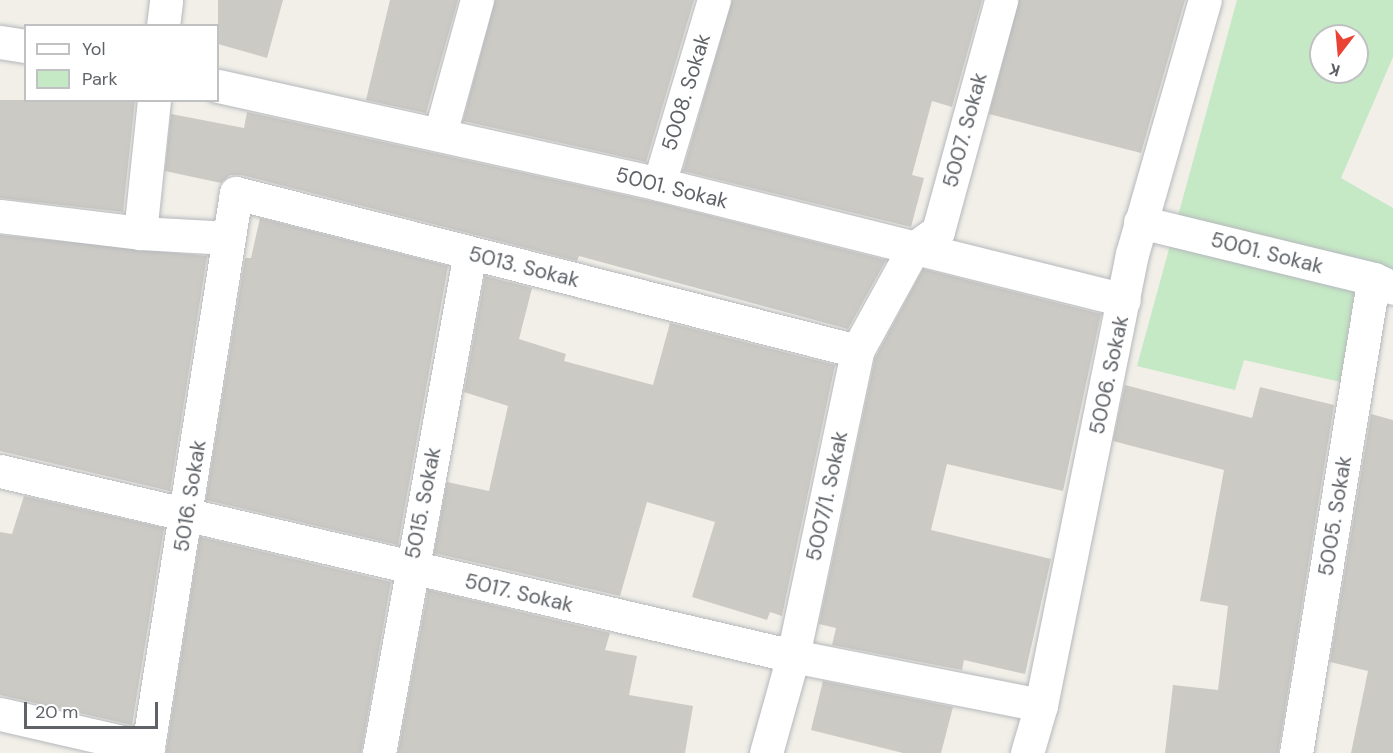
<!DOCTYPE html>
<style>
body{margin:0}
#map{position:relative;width:1393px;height:753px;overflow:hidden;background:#f1efe8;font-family:"DM Sans",sans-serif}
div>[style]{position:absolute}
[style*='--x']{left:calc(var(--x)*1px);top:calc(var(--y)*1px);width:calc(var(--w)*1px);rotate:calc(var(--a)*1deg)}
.green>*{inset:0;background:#c5e8c5}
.building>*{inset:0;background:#cccac5}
.roads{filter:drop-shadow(0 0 2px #b5b8bc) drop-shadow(0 0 2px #b5b8bc)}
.minor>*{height:33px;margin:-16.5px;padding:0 16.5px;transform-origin:16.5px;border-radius:16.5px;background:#fff}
span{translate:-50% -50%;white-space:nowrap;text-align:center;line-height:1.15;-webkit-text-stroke:6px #fff;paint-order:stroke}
.street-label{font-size:21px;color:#5f6368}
.legend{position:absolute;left:24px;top:24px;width:195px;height:78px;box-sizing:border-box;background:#fff;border:2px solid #bfc1c3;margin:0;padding:8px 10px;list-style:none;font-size:18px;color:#5f6368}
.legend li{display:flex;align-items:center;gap:12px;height:30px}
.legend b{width:30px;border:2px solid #bfc1c3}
.north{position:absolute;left:1309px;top:24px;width:60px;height:60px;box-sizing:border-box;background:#fff;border:2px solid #bfc1c3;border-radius:50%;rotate:196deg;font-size:16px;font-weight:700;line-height:24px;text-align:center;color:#5f6368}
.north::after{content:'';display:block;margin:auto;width:21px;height:27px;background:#ea4335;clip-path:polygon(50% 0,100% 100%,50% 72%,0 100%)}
.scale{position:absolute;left:24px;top:702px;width:134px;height:27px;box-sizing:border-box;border:3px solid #5f6368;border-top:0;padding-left:8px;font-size:18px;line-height:21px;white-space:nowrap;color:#5f6368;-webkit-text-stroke:4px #fff;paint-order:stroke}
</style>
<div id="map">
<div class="green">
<div style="clip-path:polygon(evenodd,1237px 0,1393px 0,1393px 57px,1341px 178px,1393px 208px,1393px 271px,1359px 261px,1341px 382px,1244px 360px,1235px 390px,1137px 366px,1237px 0,1321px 36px,1357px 36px,1357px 72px,1321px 72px,1321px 36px)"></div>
</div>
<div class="building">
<div style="clip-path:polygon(218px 0,283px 0,267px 58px,218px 44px)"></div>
<div style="clip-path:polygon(390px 0,458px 0,426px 113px,366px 100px)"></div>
<div style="clip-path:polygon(495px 0,694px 0,646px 162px,463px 121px)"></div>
<div style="clip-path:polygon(732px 0,982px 0,952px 107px,932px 101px,912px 175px,924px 178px,911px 227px,683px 171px)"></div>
<div style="clip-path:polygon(1019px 0,1185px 0,1141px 153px,989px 114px)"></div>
<div style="clip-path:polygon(0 100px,135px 100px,123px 212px,0 198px)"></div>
<div style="clip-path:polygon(247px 112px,655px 202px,886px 260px,848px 329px,579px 256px,577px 261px,241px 175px,230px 175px,221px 183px,165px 171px,171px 114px,244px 128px)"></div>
<div style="clip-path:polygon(260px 218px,448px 266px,398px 545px,206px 500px,245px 258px,251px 258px)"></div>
<div style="clip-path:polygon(0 235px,207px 256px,170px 491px,0 451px)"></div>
<div style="clip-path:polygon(923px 269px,1101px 314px,1063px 491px,947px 464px,931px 530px,1051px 559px,1025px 674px,964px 660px,962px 670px,832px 645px,836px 628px,819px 624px,875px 358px)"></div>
<div style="clip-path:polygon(485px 276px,532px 288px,519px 339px,566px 354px,564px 361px,653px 385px,670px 323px,835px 365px,782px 616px,770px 612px,767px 620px,692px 597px,715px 522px,647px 502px,620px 596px,434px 553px,447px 482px,489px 491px,508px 406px,464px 392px)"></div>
<div style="clip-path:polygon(1125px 385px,1252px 418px,1260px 387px,1334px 405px,1278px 753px,1165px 753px,1173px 685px,1218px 690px,1228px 606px,1200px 601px,1224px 470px,1113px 441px)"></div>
<div style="clip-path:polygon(1371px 414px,1393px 420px,1393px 753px,1351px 753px,1368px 671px,1330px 662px)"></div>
<div style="clip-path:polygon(24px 496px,164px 528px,132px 725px,0 695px,0 532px,12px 534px)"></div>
<div style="clip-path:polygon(200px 537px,391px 582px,361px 753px,166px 753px)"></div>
<div style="clip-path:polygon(428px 590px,610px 633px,605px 650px,637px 656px,629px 695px,693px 706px,685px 753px,398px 753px)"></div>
<div style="clip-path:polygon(823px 681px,953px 707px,941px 753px,903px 753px,811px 730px)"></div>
</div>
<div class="roads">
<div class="minor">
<div style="--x:163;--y:26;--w:26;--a:-83"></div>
<div style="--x:0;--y:42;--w:26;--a:9"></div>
<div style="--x:218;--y:86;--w:452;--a:12.5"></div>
<div style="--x:659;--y:184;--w:479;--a:14"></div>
<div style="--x:154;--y:100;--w:134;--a:96"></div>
<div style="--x:140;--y:233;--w:89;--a:3.2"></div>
<div style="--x:440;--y:134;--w:139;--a:-74.6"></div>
<div style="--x:659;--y:184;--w:192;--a:-73.4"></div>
<div style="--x:0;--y:216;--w:141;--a:6.9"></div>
<div style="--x:1140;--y:222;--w:241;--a:13.7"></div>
<div style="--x:1374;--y:279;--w:21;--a:25"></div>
<div style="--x:0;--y:471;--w:814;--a:13.13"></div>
<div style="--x:793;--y:656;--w:253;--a:11.2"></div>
<div style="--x:0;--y:714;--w:152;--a:12.9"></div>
<div style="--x:147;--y:753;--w:567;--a:-80.97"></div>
<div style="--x:236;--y:193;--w:641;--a:14.27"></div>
<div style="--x:379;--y:753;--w:508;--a:-79.69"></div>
<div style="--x:766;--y:753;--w:101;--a:-74.4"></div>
<div style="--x:793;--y:656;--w:312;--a:-78.1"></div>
<div style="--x:857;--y:351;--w:116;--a:-61.2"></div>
<div style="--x:913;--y:249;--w:31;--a:-36"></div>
<div style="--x:938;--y:231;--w:239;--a:-74.7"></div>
<div style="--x:1027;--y:753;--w:50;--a:-73.7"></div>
<div style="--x:1041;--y:705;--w:460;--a:-78.6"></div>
<div style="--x:1132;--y:254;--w:264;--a:-74"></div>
<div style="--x:1296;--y:753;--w:480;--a:-80.7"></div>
</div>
</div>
<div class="street-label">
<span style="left:686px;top:92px;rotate:-73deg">5008. Sokak</span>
<span style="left:965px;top:130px;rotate:-75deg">5007. Sokak</span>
<span style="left:672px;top:188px;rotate:14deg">5001. Sokak</span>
<span style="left:1267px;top:253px;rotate:14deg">5001. Sokak</span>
<span style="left:524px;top:267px;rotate:14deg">5013. Sokak</span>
<span style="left:1109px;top:375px;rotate:-78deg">5006. Sokak</span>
<span style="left:190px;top:496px;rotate:-81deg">5016. Sokak</span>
<span style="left:827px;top:496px;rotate:-78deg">5007/1. Sokak</span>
<span style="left:423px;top:503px;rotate:-79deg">5015. Sokak</span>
<span style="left:1335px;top:516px;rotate:-81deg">5005. Sokak</span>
<span style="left:519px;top:593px;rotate:13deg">5017. Sokak</span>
</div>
<ul class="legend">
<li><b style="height:8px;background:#fff"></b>Yol</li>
<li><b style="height:16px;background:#c5e8c5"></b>Park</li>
</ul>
<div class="north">K</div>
<div class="scale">20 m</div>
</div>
